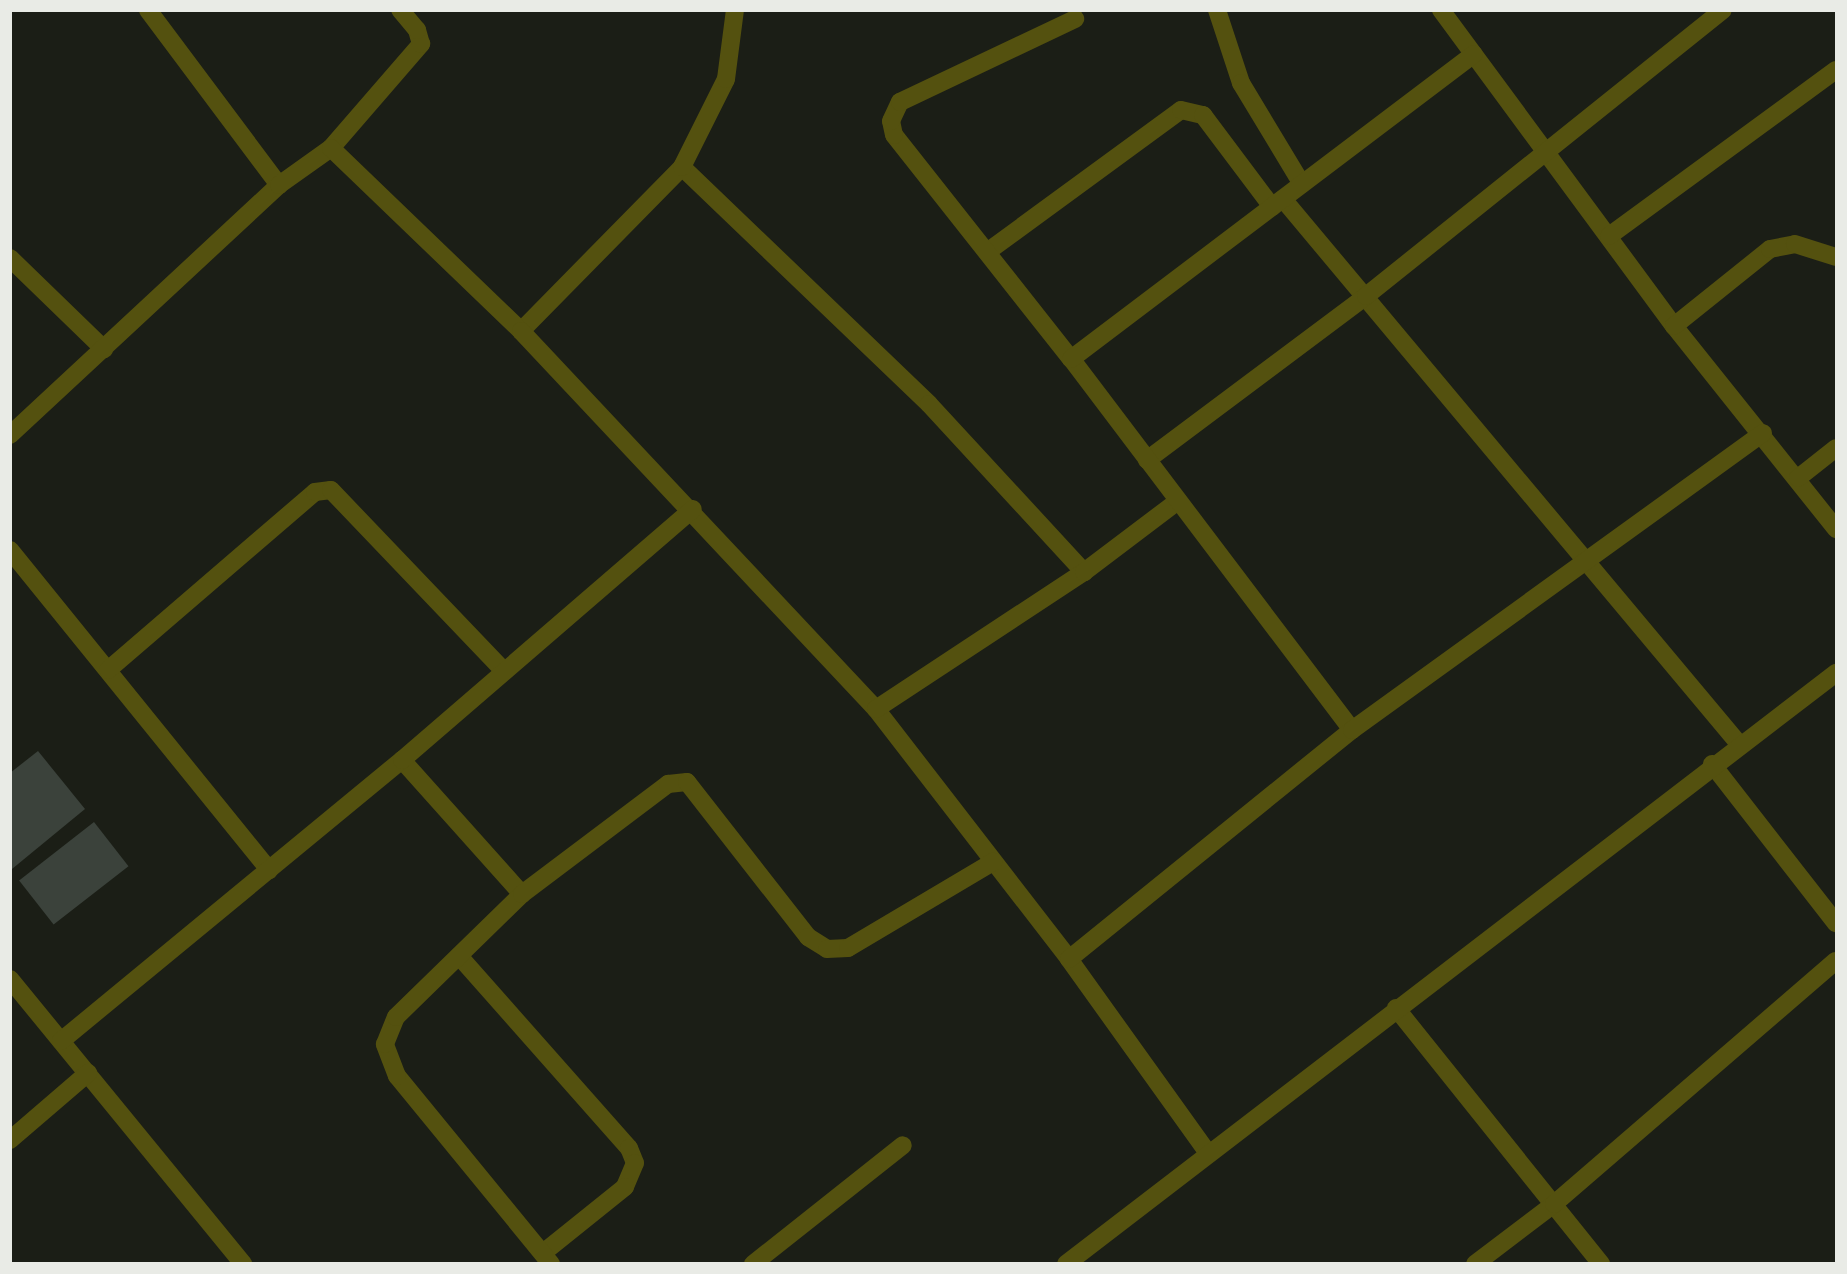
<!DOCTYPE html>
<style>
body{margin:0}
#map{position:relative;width:1847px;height:1274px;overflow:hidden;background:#1b1e16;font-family:Lato,sans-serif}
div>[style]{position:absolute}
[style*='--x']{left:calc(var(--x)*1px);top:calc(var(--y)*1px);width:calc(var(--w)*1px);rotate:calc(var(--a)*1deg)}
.building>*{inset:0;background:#3b423b;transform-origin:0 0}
.minor>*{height:18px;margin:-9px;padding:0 9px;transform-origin:9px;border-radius:9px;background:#54510f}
span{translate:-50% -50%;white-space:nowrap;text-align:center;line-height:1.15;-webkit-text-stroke:4.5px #060805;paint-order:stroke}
.frame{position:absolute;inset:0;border:12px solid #e9ebe6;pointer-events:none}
</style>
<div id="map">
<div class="building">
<div style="clip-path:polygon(38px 751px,85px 809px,12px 869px,10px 773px)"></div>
<div style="left:94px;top:822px;width:56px;height:95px;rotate:52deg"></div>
</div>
<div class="minor">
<div style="--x:148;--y:10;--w:219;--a:53.2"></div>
<div style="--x:1217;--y:10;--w:77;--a:71.8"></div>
<div style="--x:1241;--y:83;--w:118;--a:58.9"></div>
<div style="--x:1441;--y:10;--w:393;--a:53.6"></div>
<div style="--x:1674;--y:326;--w:260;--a:51.4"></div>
<div style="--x:331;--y:148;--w:138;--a:-49.1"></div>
<div style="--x:421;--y:44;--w:15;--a:-106"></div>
<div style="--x:417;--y:30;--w:26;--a:-130"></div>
<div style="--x:682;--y:167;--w:342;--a:43.8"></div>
<div style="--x:929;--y:404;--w:229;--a:47.3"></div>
<div style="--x:1283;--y:199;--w:711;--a:50.08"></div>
<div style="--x:1609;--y:236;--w:281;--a:-36.2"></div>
<div style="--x:987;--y:252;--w:240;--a:-36.2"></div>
<div style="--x:1181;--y:110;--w:23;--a:13"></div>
<div style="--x:1203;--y:115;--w:115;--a:53.1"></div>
<div style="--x:10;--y:258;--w:131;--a:44.1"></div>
<div style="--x:1674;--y:326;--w:123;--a:-38.7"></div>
<div style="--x:1770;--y:249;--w:25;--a:-11"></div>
<div style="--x:1795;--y:244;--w:43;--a:17.6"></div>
<div style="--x:521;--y:331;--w:230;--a:-45.5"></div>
<div style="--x:682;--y:167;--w:98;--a:-63.4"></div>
<div style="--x:726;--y:79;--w:70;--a:-82.6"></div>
<div style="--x:1071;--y:359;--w:285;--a:-128.3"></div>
<div style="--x:894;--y:135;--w:14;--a:-102"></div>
<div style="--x:891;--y:121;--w:21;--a:-65"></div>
<div style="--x:900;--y:102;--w:194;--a:-25.4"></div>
<div style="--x:10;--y:435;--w:367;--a:-42.9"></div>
<div style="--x:279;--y:185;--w:64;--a:-35.4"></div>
<div style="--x:331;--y:148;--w:264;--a:43.9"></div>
<div style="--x:521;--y:331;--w:519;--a:46.8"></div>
<div style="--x:876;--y:709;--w:316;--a:52.3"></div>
<div style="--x:1069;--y:959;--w:239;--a:54.4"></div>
<div style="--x:1147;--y:460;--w:274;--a:-36.8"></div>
<div style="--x:1366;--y:296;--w:457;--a:-38.7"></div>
<div style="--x:1798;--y:478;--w:48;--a:-38.3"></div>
<div style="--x:10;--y:550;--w:412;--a:51"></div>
<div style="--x:108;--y:670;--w:273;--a:-40.7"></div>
<div style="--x:315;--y:492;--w:16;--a:-7"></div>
<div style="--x:331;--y:490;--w:250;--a:46.3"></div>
<div style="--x:876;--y:709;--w:249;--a:-33.4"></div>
<div style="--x:1084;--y:572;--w:118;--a:-37.1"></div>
<div style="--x:1352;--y:730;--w:465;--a:-127.1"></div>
<div style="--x:1071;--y:359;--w:505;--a:-37.12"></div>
<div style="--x:402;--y:760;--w:180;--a:48.2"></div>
<div style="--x:1712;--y:764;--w:202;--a:52.1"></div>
<div style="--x:459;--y:956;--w:256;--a:48.5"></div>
<div style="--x:629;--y:1148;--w:16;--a:68"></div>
<div style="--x:635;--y:1163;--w:26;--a:113"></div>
<div style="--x:625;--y:1187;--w:105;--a:141.2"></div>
<div style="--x:1069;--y:959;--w:364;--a:-39"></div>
<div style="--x:1352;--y:730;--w:507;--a:-35.85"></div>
<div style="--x:10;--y:979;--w:368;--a:50.7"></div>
<div style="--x:1396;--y:1008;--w:328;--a:51.3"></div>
<div style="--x:61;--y:1041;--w:442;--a:-39.5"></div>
<div style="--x:402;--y:760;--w:384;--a:-40.8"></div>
<div style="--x:10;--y:1140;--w:103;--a:-40.7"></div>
<div style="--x:551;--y:1264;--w:243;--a:-129.3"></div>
<div style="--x:397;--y:1076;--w:34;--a:-111"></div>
<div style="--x:385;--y:1044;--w:29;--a:-68"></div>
<div style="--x:396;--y:1017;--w:176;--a:-44.3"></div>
<div style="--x:522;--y:894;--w:183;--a:-37"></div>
<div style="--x:668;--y:784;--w:19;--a:-6"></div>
<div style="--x:687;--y:782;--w:197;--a:52"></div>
<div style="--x:808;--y:937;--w:22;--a:32"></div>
<div style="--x:827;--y:949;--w:21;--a:-3"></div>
<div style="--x:848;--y:948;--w:169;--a:-30.7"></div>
<div style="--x:753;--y:1264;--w:191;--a:-38.4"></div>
<div style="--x:1066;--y:1264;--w:971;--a:-37.51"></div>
<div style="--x:1475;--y:1264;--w:99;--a:-37.2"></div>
<div style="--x:1554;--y:1204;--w:372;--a:-40.8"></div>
</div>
<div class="frame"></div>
</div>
